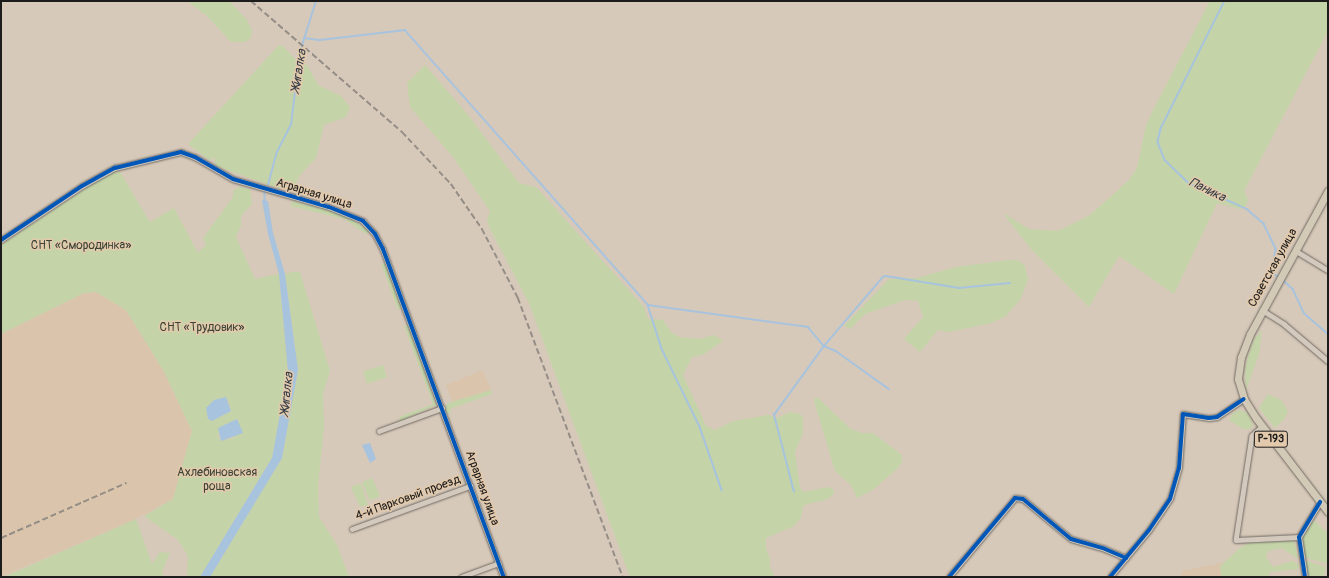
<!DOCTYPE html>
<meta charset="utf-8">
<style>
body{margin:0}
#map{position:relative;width:1329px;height:578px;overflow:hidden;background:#d7c9b9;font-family:Pangolin,sans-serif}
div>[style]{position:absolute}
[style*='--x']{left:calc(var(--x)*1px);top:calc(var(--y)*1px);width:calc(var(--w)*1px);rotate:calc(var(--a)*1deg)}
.built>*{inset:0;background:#dac4ac;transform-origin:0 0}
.green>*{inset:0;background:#c4d4a8;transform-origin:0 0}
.water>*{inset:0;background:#a7c3dd}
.stream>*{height:1.5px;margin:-0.75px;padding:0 0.75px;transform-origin:0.75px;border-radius:0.75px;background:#a7c3dd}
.roads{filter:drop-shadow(0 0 1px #706a63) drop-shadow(0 0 1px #706a63)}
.minor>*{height:4.5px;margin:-2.25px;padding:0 2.25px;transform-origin:2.25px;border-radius:2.25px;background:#d3c9bd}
.primary>*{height:7px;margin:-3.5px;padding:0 3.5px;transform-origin:3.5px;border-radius:3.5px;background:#d2c9b6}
.rail>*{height:1.5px;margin-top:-0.75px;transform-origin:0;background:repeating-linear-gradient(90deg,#958e86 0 6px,transparent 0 9px)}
.cycleway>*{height:4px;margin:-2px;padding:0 2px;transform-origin:2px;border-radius:2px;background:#0057b8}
span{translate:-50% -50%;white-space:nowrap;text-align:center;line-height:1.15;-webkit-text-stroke:3px #e4caac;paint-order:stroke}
.shield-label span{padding:1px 3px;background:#e4caac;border:1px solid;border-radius:3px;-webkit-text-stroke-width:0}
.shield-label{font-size:11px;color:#1c1c1c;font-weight:700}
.street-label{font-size:12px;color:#1c1c1c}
.park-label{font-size:12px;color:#3a4335}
.water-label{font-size:13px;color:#343d46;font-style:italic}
.frame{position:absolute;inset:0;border:2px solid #1c1c1c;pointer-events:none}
</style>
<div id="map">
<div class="built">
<div style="clip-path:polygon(96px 292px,126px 310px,163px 370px,192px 431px,173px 499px,136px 519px,1px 577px,1px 334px,84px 293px)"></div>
<div style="left:483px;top:370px;width:22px;height:40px;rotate:68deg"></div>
<div style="clip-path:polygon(1226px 562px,1229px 577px,1181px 577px,1182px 571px)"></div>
</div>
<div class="green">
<div style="clip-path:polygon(187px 1px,229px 1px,247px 20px,252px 31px,251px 38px,245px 42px,231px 42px,207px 16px)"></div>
<div style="clip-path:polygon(1210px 1px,1328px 1px,1328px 31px,1244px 191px,1248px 200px,1246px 206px,1240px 209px,1217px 203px,1174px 294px,1119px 256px,1089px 307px,1030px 248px,1003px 213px,1029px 229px,1058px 231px,1090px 215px,1129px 180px,1137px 168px,1146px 125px,1152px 112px)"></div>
<div style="clip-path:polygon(279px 45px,283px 46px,296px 60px,298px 59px,307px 65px,318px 85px,341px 96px,350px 107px,346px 117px,324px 125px,316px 158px,300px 175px,295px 185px,289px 189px,278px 188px,216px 166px,214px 159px,221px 155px,209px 160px,188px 144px)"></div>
<div style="clip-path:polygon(425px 65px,469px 116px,519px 183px,536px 187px,644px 307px,648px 319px,663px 320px,671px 332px,679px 337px,700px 339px,714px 335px,723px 341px,702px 355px,692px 357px,683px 375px,706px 426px,715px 430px,733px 421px,768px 415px,777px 418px,790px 412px,800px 414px,803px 418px,803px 433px,795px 452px,800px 488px,804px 492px,828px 487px,833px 489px,834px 494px,826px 500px,807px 504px,803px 507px,801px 518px,794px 526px,766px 538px,766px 549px,770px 558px,770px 567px,775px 577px,630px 577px,529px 303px,490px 229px,487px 220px,490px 211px,453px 157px,410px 107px,407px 83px)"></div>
<div style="clip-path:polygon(evenodd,112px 171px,120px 172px,150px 222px,174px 208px,198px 253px,206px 245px,203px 238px,233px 197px,233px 191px,239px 187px,250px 189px,252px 204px,241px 216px,241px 225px,236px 237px,255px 279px,279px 274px,288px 371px,272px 458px,200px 577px,187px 577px,188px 556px,178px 540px,144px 516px,173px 499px,192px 431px,163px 370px,126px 310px,96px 292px,84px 293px,1px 334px,1px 245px,112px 171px,224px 397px,229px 402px,230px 412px,212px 420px,212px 402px,224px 397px,112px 171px,239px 420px,233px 438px,221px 441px,218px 436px,220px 427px,239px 420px)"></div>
<div style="clip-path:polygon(293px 201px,343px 214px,369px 231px,366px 234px,344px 219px,290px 206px)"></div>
<div style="clip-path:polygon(1008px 260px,1018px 260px,1025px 266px,1028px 280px,1020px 300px,1006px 316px,991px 323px,949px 332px,938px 330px,920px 352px,904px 339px,923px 317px,918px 301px,905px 300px,865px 314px,850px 329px,844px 326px,889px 279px,917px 278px,956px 267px)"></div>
<div style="left:385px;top:263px;width:48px;height:4px;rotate:70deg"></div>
<div style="clip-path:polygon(292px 272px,300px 272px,330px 371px,323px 393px,324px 427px,318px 486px,319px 517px,337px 545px,349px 577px,210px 577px,282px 458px,298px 369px,285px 274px)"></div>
<div style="clip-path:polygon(408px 325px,436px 405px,400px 421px,399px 417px,433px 404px,404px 326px)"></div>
<div style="clip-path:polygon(1262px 330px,1259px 354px,1246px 390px,1245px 371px,1248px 356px,1255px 338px)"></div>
<div style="left:383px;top:365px;width:13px;height:21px;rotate:72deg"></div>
<div style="clip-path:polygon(491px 390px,492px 394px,450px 409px,451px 412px,447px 414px,445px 406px,448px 403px)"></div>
<div style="clip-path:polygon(1268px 394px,1281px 400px,1288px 411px,1285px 418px,1275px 428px,1259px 408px)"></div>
<div style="clip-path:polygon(815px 398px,818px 398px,851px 429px,862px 433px,873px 433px,902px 455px,902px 462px,898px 468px,873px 490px,857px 498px,851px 485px,835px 471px,814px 401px)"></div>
<div style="clip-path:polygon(1239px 410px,1246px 412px,1250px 418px,1253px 425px,1250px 429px,1243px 429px,1229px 420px,1233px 413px)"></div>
<div style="left:372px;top:478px;width:20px;height:11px;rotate:66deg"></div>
<div style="clip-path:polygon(361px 483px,357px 485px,361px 484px,370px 511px,367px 505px,360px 507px,351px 487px)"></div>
<div style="clip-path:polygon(136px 519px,152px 564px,160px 552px,170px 553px,162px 572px,164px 577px,4px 577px)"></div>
<div style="clip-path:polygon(1313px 520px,1328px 533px,1328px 564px,1306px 558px,1302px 545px,1303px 537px)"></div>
<div style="clip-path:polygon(1294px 539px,1298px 559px,1282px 548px,1268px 551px,1266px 557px,1273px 567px,1292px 561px,1299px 565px,1298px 569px,1269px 572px,1269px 577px,1221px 576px,1220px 566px,1241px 547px,1249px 543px)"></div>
<div style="clip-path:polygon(1308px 561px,1326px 567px,1323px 577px,1308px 577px,1304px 564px)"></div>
</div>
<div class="water">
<div style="clip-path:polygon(262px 200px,268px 201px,273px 233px,285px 274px,298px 370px,282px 458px,210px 577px,200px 577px,272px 458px,288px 371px,279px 274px,268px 234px)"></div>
<div style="clip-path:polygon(226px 397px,231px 411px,212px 421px,208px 419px,206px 408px,214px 400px)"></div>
<div style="clip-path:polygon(237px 419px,243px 433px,221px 441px,218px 428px)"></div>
<div style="clip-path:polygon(370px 443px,376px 459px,370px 463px,362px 445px)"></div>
</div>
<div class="stream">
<div style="--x:1225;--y:1;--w:143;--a:116.6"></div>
<div style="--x:1161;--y:129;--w:13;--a:103"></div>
<div style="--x:1158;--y:142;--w:19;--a:69"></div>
<div style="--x:1165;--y:160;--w:33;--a:44"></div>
<div style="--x:1189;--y:183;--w:64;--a:24.1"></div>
<div style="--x:1247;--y:209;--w:23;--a:41"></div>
<div style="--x:1264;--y:224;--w:28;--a:64"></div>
<div style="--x:1276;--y:249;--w:24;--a:99"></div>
<div style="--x:1272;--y:273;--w:8;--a:30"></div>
<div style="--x:305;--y:38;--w:15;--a:8"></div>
<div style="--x:320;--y:40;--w:86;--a:-6.7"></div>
<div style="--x:405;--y:30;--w:367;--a:48.5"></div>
<div style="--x:648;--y:305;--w:162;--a:7.8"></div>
<div style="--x:808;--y:327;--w:25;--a:50"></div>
<div style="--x:824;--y:346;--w:13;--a:23"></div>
<div style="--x:836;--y:351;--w:65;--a:35.6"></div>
<div style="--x:268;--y:185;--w:34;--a:-75"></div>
<div style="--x:277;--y:152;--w:30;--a:-63"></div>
<div style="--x:291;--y:125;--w:74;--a:-83"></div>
<div style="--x:300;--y:52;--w:53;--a:-72.6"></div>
<div style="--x:265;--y:193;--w:8;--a:90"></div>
<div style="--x:1283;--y:280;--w:13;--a:42"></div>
<div style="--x:1293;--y:289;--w:26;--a:65"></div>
<div style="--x:1304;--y:313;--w:32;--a:41"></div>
<div style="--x:648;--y:305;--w:46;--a:72.3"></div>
<div style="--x:662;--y:349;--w:87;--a:64"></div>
<div style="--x:700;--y:427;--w:67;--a:70.8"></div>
<div style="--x:794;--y:492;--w:80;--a:-104.6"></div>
<div style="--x:774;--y:415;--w:85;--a:-54.1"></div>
<div style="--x:824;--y:346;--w:91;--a:-49.5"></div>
<div style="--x:883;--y:277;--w:3;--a:-18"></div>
<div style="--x:886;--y:276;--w:74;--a:9.3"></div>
<div style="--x:959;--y:288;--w:51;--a:-5.6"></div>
</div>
<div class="roads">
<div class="minor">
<div style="--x:1;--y:240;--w:97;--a:-33.7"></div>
<div style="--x:82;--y:186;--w:38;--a:-29"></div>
<div style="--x:115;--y:168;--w:68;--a:-13.6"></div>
<div style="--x:181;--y:152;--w:15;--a:20"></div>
<div style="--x:195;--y:157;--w:44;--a:30.1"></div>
<div style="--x:233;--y:179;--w:100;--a:16.3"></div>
<div style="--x:329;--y:207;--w:37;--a:22"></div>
<div style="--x:363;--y:221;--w:18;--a:47"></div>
<div style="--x:375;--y:234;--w:17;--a:62"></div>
<div style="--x:383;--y:249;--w:350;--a:69.8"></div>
<div style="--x:1296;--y:251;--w:37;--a:31"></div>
<div style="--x:1262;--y:310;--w:26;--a:32"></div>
<div style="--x:1284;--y:324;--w:57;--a:40.1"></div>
<div style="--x:1262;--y:427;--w:13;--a:138"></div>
<div style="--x:1252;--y:436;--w:105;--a:98.7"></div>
<div style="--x:1236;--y:540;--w:63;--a:-2.7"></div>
<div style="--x:379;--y:431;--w:67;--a:-20.1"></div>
<div style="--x:352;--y:529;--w:126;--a:-20"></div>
<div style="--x:461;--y:577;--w:40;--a:-20.2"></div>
<div style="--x:949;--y:577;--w:103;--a:-50.1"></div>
<div style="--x:1015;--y:498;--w:8;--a:7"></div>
<div style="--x:1023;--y:499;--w:62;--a:39.8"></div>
<div style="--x:1071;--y:539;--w:35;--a:16"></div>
<div style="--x:1105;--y:549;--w:23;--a:23"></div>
<div style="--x:1110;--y:577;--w:61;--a:-50.3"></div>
<div style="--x:1149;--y:530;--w:37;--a:-56"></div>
<div style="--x:1170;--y:499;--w:32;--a:-74"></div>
<div style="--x:1179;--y:468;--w:54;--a:-85.8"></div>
<div style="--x:1183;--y:414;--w:26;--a:9"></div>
<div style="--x:1209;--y:418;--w:8;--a:-7"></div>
<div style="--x:1217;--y:417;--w:32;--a:-34"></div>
<div style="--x:1305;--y:577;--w:40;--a:-98.5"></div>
<div style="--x:1299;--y:537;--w:41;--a:-59"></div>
</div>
<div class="primary">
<div style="--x:1328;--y:191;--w:163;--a:118.6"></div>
<div style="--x:1250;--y:334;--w:25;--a:111"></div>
<div style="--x:1241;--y:357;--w:22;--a:98"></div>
<div style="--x:1238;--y:379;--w:21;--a:73"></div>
<div style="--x:1244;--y:399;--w:22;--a:58"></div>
<div style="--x:1256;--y:418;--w:118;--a:52.5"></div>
</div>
</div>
<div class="rail">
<div style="--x:251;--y:1;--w:200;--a:40.9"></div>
<div style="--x:402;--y:132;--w:71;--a:46.7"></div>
<div style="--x:451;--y:184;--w:55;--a:55.4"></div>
<div style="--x:482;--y:229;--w:78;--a:62.4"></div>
<div style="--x:518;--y:298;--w:298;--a:69.4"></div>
<div style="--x:1;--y:538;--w:137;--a:-23.7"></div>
</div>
<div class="cycleway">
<div style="--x:1;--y:240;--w:97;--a:-33.7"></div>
<div style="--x:82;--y:186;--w:38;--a:-29"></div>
<div style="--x:115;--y:168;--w:68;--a:-13.6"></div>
<div style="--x:181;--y:152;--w:15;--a:20"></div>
<div style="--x:195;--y:157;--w:44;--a:30.1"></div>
<div style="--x:233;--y:179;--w:100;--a:16.3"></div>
<div style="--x:329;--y:207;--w:37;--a:22"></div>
<div style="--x:363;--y:221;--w:18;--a:47"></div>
<div style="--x:375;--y:234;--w:17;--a:62"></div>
<div style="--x:383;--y:249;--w:350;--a:69.8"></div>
<div style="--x:949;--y:577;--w:103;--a:-50.1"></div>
<div style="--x:1015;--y:498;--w:8;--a:7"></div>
<div style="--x:1023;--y:499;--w:62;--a:39.8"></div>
<div style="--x:1071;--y:539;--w:35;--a:16"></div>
<div style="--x:1105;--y:549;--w:23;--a:23"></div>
<div style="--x:1110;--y:577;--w:61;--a:-50.3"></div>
<div style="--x:1149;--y:530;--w:37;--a:-56"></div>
<div style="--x:1170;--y:499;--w:32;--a:-74"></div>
<div style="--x:1179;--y:468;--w:54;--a:-85.8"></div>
<div style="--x:1183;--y:414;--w:26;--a:9"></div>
<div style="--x:1209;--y:418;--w:8;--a:-7"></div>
<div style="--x:1217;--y:417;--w:32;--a:-34"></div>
<div style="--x:1305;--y:577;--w:40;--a:-98.5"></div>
<div style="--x:1299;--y:537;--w:41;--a:-59"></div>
</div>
<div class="shield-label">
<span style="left:1271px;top:439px">Р-193</span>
</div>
<div class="street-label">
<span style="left:314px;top:194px;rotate:17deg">Аграрная улица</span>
<span style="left:1273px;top:268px;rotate:-61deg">Советская улица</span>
<span style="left:482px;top:488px;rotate:70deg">Аграрная улица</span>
<span style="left:408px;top:498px;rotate:-20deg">4-й Парковый проезд</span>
</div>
<div class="park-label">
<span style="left:81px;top:246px">СНТ «Смородинка»</span>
<span style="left:202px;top:328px">СНТ «Трудовик»</span>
<span style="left:217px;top:480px">Ахлебиновская<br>роща</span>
</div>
<div class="water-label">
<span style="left:299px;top:71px;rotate:-81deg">Жигалка</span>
<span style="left:1207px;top:190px;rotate:26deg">Паника</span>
<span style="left:287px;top:394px;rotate:-84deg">Жигалка</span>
</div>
<div class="frame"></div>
</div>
